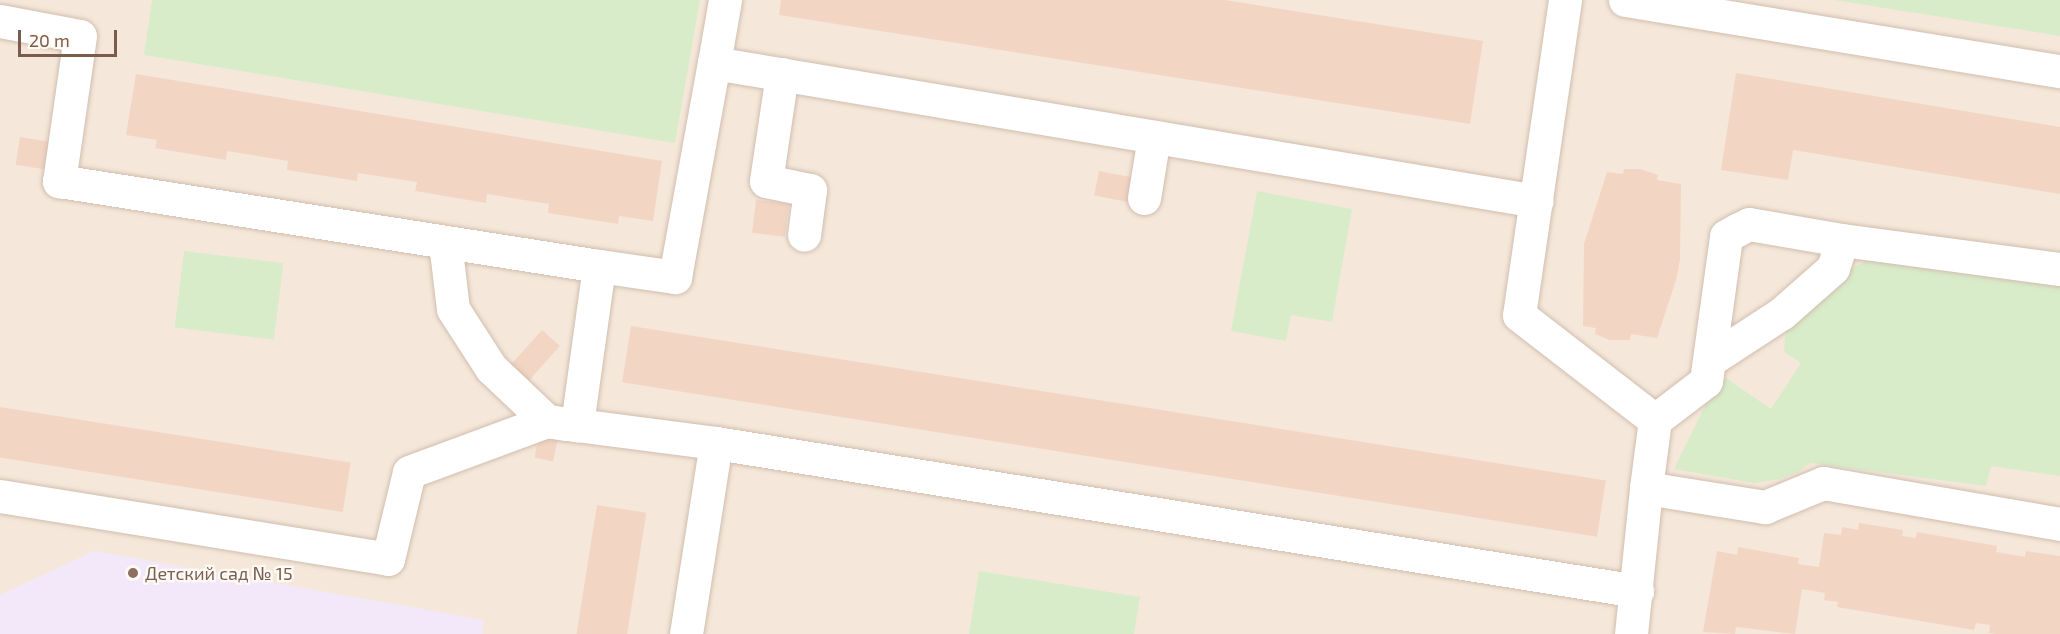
<!DOCTYPE html>
<meta charset="utf-8">
<style>
body{margin:0}
#map{position:relative;width:2060px;height:634px;overflow:hidden;background:#fdf6ec;font-family:"Exo 2",sans-serif}
div>[style]{position:absolute}
[style*='--x']{left:calc(var(--x)*1px);top:calc(var(--y)*1px);width:calc(var(--w)*1px);rotate:calc(var(--a)*1deg)}
.residential>*{inset:0;background:#f5e8da}
.education>*{inset:0;background:#f3e8fa}
.green>*{inset:0;background:#d8ecc9;transform-origin:0 0}
.building>*{inset:0;background:#f3d5c3;transform-origin:0 0}
.roads{filter:drop-shadow(0 0 2px #d1beb0) drop-shadow(0 0 2px #d1beb0)}
.minor>*{height:33px;margin:-16.5px;padding:0 16.5px;transform-origin:16.5px;border-radius:16.5px;background:#fff}
.dots>*{width:16px;height:16px;translate:-50% -50%;box-sizing:border-box;border:3px solid #fffaf3;border-radius:50%}
span{translate:-50% -50%;white-space:nowrap;text-align:center;line-height:1.15;-webkit-text-stroke:4.5px #fffaf3;paint-order:stroke}
.education-label{font-size:18px;color:#785e54}
.left{translate:0 -50%;text-align:left}
.scale{position:absolute;left:18px;top:30px;width:99px;height:27px;box-sizing:border-box;border:3px solid #7a5c4d;border-top:0;padding-left:8px;font-size:18px;line-height:21px;white-space:nowrap;color:#7a5c4d;-webkit-text-stroke:4px #fffaf3;paint-order:stroke}
</style>
<div id="map">
<div class="residential">
<div style="clip-path:polygon(0 0,1887px 0,2060px 28px,2060px 634px,0 634px)"></div>
</div>
<div class="education">
<div style="clip-path:polygon(94px 551px,484px 620px,482px 634px,0 634px,0 595px)"></div>
</div>
<div class="green">
<div style="clip-path:polygon(152px 0,700px 0,675px 143px,144px 55px)"></div>
<div style="clip-path:polygon(1834px 0,2060px 0,2060px 36px)"></div>
<div style="clip-path:polygon(1257px 191px,1352px 209px,1332px 322px,1291px 315px,1286px 341px,1231px 331px)"></div>
<div style="left:184px;top:251px;width:100px;height:77px;rotate:7deg"></div>
<div style="clip-path:polygon(1874px 257px,2060px 285px,2060px 476px,1991px 466px,1986px 486px,1810px 463px,1798px 472px,1779px 479px,1754px 483px,1674px 469px,1717px 381px,1726px 378px,1771px 409px,1801px 363px,1784px 352px,1786px 328px,1846px 271px)"></div>
<div style="clip-path:polygon(979px 571px,1140px 597px,1134px 634px,969px 634px)"></div>
</div>
<div class="building">
<div style="clip-path:polygon(781px 0,1225px 0,1483px 41px,1470px 124px,779px 15px)"></div>
<div style="clip-path:polygon(1736px 73px,2060px 127px,2060px 194px,1793px 150px,1788px 180px,1721px 170px)"></div>
<div style="clip-path:polygon(136px 74px,662px 161px,653px 221px,619px 216px,618px 224px,548px 213px,549px 204px,487px 194px,486px 203px,415px 191px,417px 182px,358px 173px,357px 181px,287px 170px,288px 161px,227px 151px,226px 160px,155px 148px,157px 140px,126px 135px)"></div>
<div style="left:20px;top:137px;width:32px;height:28px;rotate:9deg"></div>
<div style="clip-path:polygon(1624px 169px,1640px 169px,1658px 175px,1657px 180px,1681px 184px,1680px 260px,1676px 280px,1657px 338px,1631px 334px,1630px 340px,1610px 340px,1595px 334px,1596px 328px,1583px 326px,1584px 244px,1607px 172px,1623px 174px)"></div>
<div style="left:1099px;top:171px;width:37px;height:25px;rotate:11deg"></div>
<div style="left:756px;top:200px;width:33px;height:33px;rotate:7deg"></div>
<div style="left:631px;top:326px;width:987px;height:57px;rotate:9deg"></div>
<div style="left:542px;top:330px;width:24px;height:48px;rotate:42deg"></div>
<div style="left:0;top:407px;width:355px;height:50px;rotate:9deg"></div>
<div style="left:539px;top:436px;width:19px;height:22px;rotate:12deg"></div>
<div style="left:597px;top:505px;width:50px;height:131px;rotate:9deg"></div>
<div style="clip-path:polygon(1859px 523px,1903px 530px,1902px 536px,1916px 538px,1917px 532px,1997px 546px,1996px 552px,2025px 557px,2026px 551px,2060px 556px,2060px 634px,1997px 634px,1989px 633px,1990px 625px,1976px 623px,1974px 630px,1837px 607px,1838px 602px,1824px 600px,1825px 593px,1802px 589px,1795px 634px,1736px 627px,1735px 634px,1703px 632px,1717px 551px,1737px 555px,1738px 547px,1799px 558px,1798px 564px,1819px 567px,1824px 533px,1841px 535px,1842px 527px,1858px 530px)"></div>
</div>
<div class="roads">
<div class="minor">
<div style="--x:725;--y:0;--w:64;--a:99.9"></div>
<div style="--x:714;--y:63;--w:834;--a:9.52"></div>
<div style="--x:1565;--y:0;--w:318;--a:98.3"></div>
<div style="--x:1519;--y:315;--w:172;--a:37.7"></div>
<div style="--x:1625;--y:0;--w:441;--a:9.3"></div>
<div style="--x:0;--y:21;--w:81;--a:10.6"></div>
<div style="--x:80;--y:36;--w:147;--a:98.2"></div>
<div style="--x:59;--y:181;--w:547;--a:8.95"></div>
<div style="--x:599;--y:266;--w:161;--a:97.9"></div>
<div style="--x:577;--y:425;--w:140;--a:7.4"></div>
<div style="--x:716;--y:443;--w:933;--a:9.13"></div>
<div style="--x:782;--y:74;--w:108;--a:98.5"></div>
<div style="--x:766;--y:181;--w:45;--a:11.6"></div>
<div style="--x:810;--y:190;--w:45;--a:97.6"></div>
<div style="--x:1144;--y:198;--w:62;--a:-80.7"></div>
<div style="--x:445;--y:242;--w:67;--a:83.2"></div>
<div style="--x:453;--y:309;--w:70;--a:57.2"></div>
<div style="--x:491;--y:368;--w:77;--a:43.4"></div>
<div style="--x:547;--y:421;--w:19;--a:9"></div>
<div style="--x:599;--y:266;--w:77;--a:8.2"></div>
<div style="--x:675;--y:277;--w:218;--a:-79.7"></div>
<div style="--x:1710;--y:360;--w:86;--a:-33.1"></div>
<div style="--x:1782;--y:313;--w:68;--a:-41.4"></div>
<div style="--x:1833;--y:268;--w:29;--a:-72"></div>
<div style="--x:1646;--y:488;--w:69;--a:-82.5"></div>
<div style="--x:1655;--y:420;--w:64;--a:-37.4"></div>
<div style="--x:1706;--y:381;--w:146;--a:-82.1"></div>
<div style="--x:1726;--y:236;--w:13;--a:-29"></div>
<div style="--x:1737;--y:230;--w:13;--a:-27"></div>
<div style="--x:1749;--y:224;--w:94;--a:9.8"></div>
<div style="--x:1842;--y:240;--w:220;--a:7.6"></div>
<div style="--x:0;--y:496;--w:393;--a:9.2"></div>
<div style="--x:388;--y:559;--w:89;--a:-76.4"></div>
<div style="--x:409;--y:472;--w:147;--a:-20.3"></div>
<div style="--x:547;--y:421;--w:30;--a:8"></div>
<div style="--x:686;--y:634;--w:193;--a:-81.1"></div>
<div style="--x:1631;--y:634;--w:147;--a:-84.1"></div>
<div style="--x:1646;--y:488;--w:121;--a:9.1"></div>
<div style="--x:1765;--y:507;--w:63;--a:-22.5"></div>
<div style="--x:1823;--y:483;--w:241;--a:9.8"></div>
</div>
</div>
<div class="dots">
<div style="left:133px;top:573px;background:#8d6e63"></div>
</div>
<div class="education-label">
<span class="left" style="left:145px;top:573px">Детский сад № 15</span>
</div>
<div class="scale">20 m</div>
</div>
